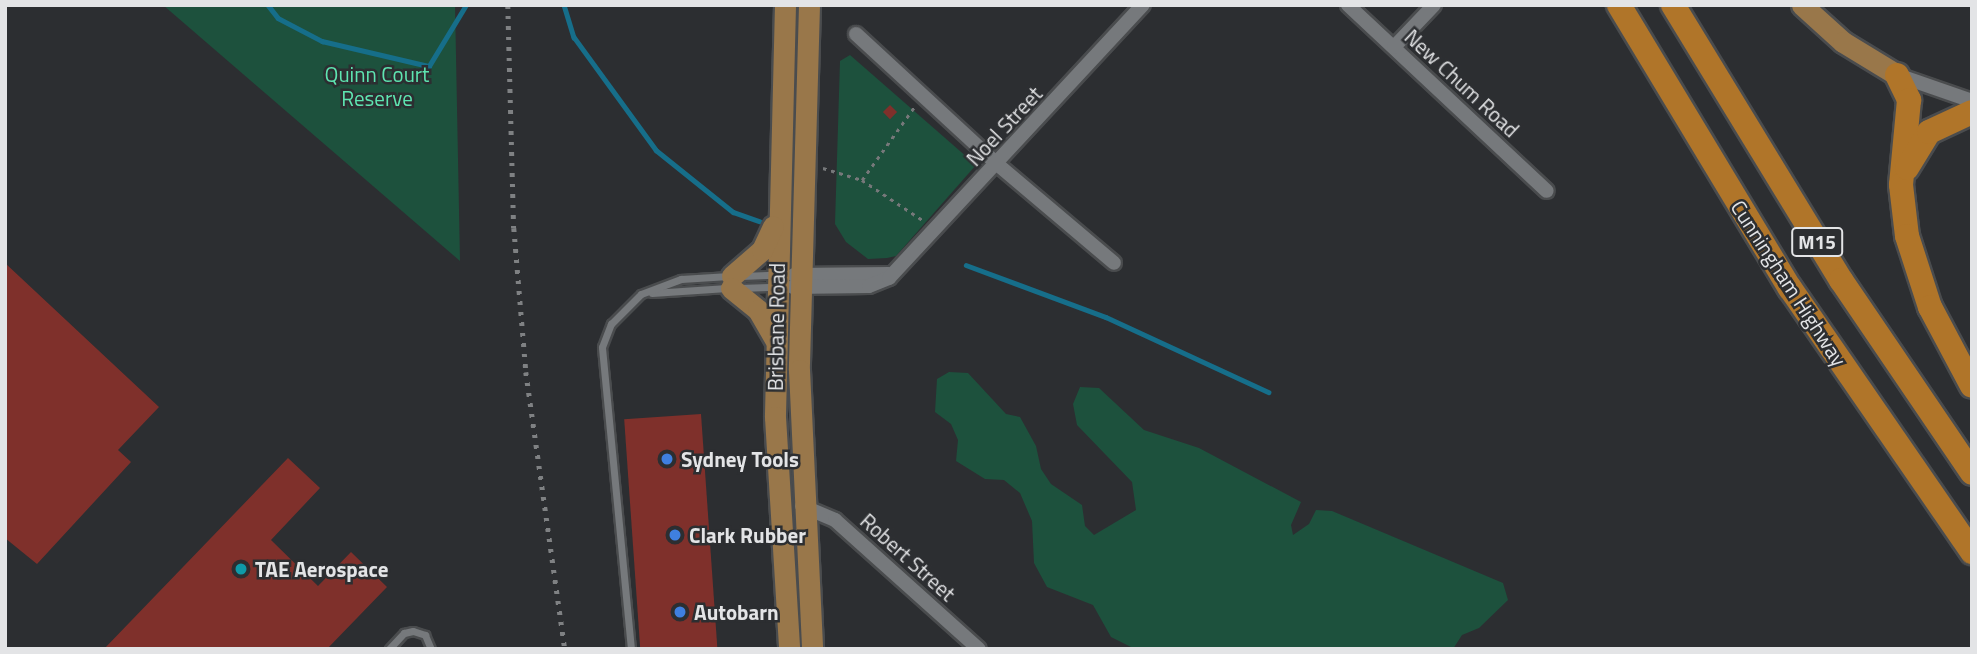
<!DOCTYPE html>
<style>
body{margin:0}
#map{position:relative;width:1977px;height:654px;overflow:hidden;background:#2c2e31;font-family:"Titillium Web",sans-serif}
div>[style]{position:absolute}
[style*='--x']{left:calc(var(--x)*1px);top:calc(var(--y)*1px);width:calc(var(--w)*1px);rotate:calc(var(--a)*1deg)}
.green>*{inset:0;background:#1d513d}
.stream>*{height:4.5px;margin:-2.25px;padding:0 2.25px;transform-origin:2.25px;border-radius:2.25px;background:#166e8a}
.building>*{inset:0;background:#7f302b;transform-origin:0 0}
.path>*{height:2.5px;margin-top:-1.25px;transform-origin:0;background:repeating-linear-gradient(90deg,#76787a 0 3.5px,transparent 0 8.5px)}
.roads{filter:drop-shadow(2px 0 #4a4c4e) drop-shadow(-2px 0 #4a4c4e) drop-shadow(0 2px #4a4c4e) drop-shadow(0 -2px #4a4c4e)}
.service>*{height:7px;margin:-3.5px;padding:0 3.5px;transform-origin:3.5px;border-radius:3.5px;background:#76797c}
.minor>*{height:14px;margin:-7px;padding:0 7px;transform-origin:7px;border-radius:7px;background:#76797c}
.primary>*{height:21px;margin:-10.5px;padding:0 10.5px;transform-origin:10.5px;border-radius:10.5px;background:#99774a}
.motorway>*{height:24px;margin:-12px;padding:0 12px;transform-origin:12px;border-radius:12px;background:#b07529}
.rail>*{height:4.5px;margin-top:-2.25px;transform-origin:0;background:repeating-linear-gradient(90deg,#7f8183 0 3.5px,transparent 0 10.5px)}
.dots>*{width:19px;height:19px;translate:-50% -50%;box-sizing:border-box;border:4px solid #2c2e31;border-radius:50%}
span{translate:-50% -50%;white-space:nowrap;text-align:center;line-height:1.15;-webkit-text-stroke:5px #2c2e31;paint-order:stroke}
.shield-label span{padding:2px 5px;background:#2c2e31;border:2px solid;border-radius:5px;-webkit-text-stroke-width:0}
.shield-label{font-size:19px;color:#e3e4e6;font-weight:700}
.park-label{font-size:21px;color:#5ee5b1}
.street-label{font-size:21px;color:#e3e4e6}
.poi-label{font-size:21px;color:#e3e4e6;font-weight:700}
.left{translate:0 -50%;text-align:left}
.frame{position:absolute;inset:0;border:7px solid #e3e4e6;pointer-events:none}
</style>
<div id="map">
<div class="green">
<i style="clip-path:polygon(163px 5px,455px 5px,460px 261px)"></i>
<i style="clip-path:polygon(850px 55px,976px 165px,896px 256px,887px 258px,868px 259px,846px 242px,835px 224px,840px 61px)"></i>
<i style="clip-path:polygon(949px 372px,968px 373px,1006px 414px,1020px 417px,1036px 446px,1041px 469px,1051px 484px,1082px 505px,1085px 526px,1094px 535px,1136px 510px,1132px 482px,1077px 425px,1073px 404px,1080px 387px,1099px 388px,1144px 430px,1199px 448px,1301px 502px,1291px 525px,1293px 535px,1309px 524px,1316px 510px,1332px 511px,1503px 583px,1508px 600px,1479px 628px,1462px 635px,1453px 649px,1135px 649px,1111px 637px,1093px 605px,1047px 587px,1034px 563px,1032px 521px,1020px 493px,1004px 480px,985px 479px,956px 461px,958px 440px,951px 424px,935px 412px,937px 379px)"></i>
</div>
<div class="stream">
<i style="--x:268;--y:5;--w:16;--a:52"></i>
<i style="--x:278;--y:18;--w:50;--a:27.6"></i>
<i style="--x:322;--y:41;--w:110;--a:13.2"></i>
<i style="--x:429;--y:66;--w:71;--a:-58.8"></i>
<i style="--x:564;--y:5;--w:34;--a:73"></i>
<i style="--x:574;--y:37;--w:140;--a:54"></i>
<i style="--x:656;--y:150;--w:99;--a:38.8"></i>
<i style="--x:733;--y:212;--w:28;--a:19"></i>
<i style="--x:966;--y:265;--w:149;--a:20.4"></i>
<i style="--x:1106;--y:317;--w:179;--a:24.8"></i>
</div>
<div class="building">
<i style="left:890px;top:105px;width:10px;height:10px;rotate:45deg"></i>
<i style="clip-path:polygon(5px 263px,159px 407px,118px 450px,131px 462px,37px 564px,5px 538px)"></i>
<i style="left:701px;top:414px;width:235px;height:77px;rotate:86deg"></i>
<i style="clip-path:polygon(288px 458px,320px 488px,271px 540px,318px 586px,351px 552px,387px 587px,327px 649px,104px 649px)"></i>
</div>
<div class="path">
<i style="--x:823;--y:168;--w:41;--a:17.1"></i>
<i style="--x:862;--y:180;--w:74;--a:33.5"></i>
<i style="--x:862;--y:180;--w:91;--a:-54.4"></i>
</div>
<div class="roads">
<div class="service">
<i style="--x:741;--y:276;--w:33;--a:-2"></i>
<i style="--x:739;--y:288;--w:37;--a:-2"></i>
<i style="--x:652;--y:293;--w:75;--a:-3.8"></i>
<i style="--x:389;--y:649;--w:22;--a:-47"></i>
<i style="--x:404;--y:633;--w:9;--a:-13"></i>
<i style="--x:413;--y:631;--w:13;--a:18"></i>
<i style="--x:425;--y:635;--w:15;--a:67"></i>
<i style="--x:631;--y:649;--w:303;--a:-95.5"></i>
<i style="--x:602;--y:347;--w:25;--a:-69"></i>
<i style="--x:611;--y:324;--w:42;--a:-45"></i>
<i style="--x:641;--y:294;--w:43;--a:-20.6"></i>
<i style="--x:681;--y:279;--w:48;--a:-3.6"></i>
</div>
<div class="minor">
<i style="--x:1348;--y:5;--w:272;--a:43.1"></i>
<i style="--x:856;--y:34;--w:192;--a:42.7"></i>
<i style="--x:997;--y:164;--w:153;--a:40.2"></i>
<i style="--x:1394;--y:47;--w:58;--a:-46.4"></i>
<i style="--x:1897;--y:75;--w:79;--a:19.1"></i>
<i style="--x:794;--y:275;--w:95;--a:-0.6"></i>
<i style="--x:793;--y:287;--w:76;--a:-0.8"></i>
<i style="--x:869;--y:286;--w:22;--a:-22"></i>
<i style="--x:889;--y:278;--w:373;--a:-47.1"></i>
<i style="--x:802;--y:506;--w:36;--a:23"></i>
<i style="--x:835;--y:520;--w:193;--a:41.9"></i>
</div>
<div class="primary">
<i style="--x:785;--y:5;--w:412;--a:91.4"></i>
<i style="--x:775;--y:417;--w:232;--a:86.5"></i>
<i style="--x:809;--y:5;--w:365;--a:91.6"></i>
<i style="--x:799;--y:370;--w:279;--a:87.3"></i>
<i style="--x:1802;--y:5;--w:55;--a:42.1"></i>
<i style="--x:1843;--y:42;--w:63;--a:31.4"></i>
<i style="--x:732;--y:276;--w:40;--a:-41"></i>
<i style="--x:762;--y:250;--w:26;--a:-65"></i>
<i style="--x:731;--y:288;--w:35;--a:39"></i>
<i style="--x:758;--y:310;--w:34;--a:60"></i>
</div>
<div class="motorway">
<i style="--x:1619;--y:5;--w:331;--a:58.9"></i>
<i style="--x:1790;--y:288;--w:321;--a:55.4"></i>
<i style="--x:1673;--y:5;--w:322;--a:58.6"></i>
<i style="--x:1841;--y:280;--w:233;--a:55.8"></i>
<i style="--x:1897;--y:75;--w:28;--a:64"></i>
<i style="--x:1909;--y:100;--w:85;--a:95.4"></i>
<i style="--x:1901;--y:185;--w:51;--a:83.3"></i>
<i style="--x:1907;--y:236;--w:75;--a:72.1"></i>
<i style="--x:1930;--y:307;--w:89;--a:62"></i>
<i style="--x:1907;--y:168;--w:42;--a:-58.6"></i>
<i style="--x:1929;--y:132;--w:47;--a:-24.9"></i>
</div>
</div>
<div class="rail">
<i style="--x:508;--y:5;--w:223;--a:88.5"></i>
<i style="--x:514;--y:228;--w:144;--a:85.2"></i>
<i style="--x:526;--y:372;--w:280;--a:82"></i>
</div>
<div class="dots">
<i style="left:667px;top:459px;background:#3f7fe0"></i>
<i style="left:675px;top:535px;background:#3f7fe0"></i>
<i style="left:241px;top:569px;background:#0f9aa8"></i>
<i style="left:680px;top:612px;background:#3f7fe0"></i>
</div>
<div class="shield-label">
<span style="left:1817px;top:242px">M15</span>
</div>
<div class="park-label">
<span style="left:377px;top:86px">Quinn Court<br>Reserve</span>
</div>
<div class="street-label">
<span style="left:1462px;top:83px;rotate:43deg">New Chum Road</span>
<span style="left:1004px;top:126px;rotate:-47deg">Noel Street</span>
<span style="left:1789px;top:283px;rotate:57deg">Cunningham Highway</span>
<span style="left:776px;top:327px;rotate:-89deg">Brisbane Road</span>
<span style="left:908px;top:557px;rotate:42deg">Robert Street</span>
</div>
<div class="poi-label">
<span class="left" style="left:681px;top:459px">Sydney Tools</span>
<span class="left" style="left:689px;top:535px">Clark Rubber</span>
<span class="left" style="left:255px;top:569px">TAE Aerospace</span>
<span class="left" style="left:694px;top:612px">Autobarn</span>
</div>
<div class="frame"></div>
</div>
